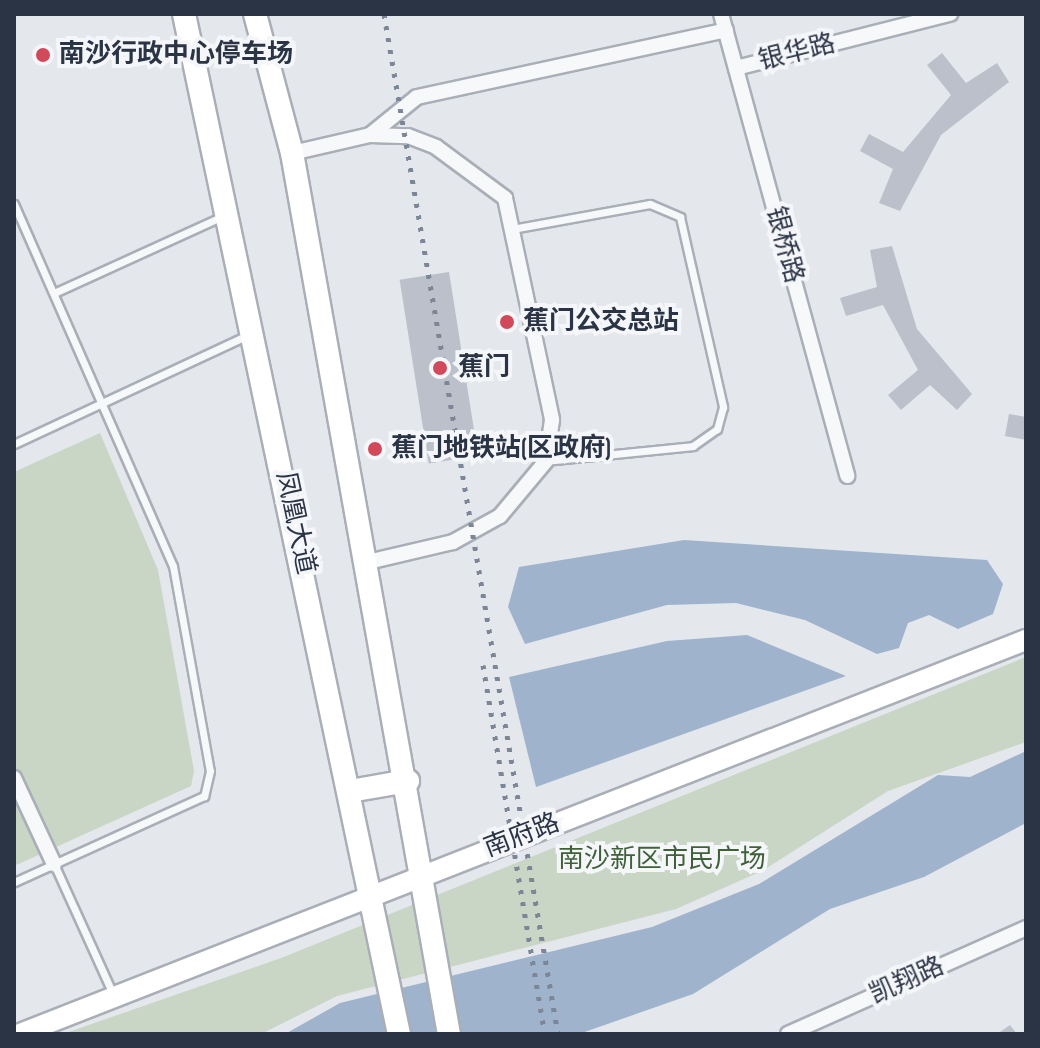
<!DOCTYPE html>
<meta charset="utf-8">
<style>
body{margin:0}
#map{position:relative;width:1040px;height:1048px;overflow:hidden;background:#e4e7ec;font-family:"Sofia Sans Condensed","Noto Sans SC",sans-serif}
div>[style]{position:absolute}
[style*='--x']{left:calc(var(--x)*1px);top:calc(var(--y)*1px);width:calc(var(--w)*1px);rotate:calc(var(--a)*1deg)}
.green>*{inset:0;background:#c9d6c5}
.water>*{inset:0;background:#9fb4cc}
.building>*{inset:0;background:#bbc0ca;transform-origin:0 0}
.roads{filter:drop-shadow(2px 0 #a9aeb7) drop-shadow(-2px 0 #a9aeb7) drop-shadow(0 2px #a9aeb7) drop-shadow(0 -2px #a9aeb7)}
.lane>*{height:7px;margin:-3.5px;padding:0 3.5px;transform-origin:3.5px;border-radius:3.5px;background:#f7f8fa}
.street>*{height:14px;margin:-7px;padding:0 7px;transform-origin:7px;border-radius:7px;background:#f7f8fa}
.secondary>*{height:20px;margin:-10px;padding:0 10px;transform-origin:10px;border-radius:10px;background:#fff}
.primary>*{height:22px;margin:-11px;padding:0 11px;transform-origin:11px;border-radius:11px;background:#fff}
.rail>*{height:5px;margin-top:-2.5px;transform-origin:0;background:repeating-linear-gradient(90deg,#7d8696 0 4px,transparent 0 12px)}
.dots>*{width:22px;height:22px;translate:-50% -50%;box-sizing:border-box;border:4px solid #f4f6f9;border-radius:50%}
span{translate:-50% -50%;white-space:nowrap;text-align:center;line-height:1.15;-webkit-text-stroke:8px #f4f6f9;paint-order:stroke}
.street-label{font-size:26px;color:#2b3445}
.poi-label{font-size:26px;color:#2b3445;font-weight:700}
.left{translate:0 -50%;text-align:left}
.park-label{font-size:26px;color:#3f6138}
.frame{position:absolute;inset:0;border:16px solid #2b3445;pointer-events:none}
</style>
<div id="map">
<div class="green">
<i style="clip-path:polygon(100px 433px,158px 570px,194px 771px,191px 786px,14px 866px,14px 472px)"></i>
<i style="clip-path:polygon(1026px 657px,1026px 742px,888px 791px,762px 871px,676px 909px,337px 996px,261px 1034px,63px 1034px,281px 958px)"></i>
</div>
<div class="water">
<i style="clip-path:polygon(684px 540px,987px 560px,1003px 584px,993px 614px,958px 629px,929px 615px,908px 623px,899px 648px,877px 654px,805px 620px,736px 603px,667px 605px,525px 644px,508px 607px,519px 567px)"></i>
<i style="clip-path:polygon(747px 635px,846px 676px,536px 787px,509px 677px,667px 641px)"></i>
<i style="clip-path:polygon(1026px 751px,1026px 823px,924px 877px,830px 909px,693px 994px,579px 1034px,285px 1034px,340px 1003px,652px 927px,759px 884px,938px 775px,970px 777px)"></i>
</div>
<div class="building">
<i style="clip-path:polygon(942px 53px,966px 83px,997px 63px,1009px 82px,941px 135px,900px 211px,879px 203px,893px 169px,860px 151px,869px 134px,903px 152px,951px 95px,927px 65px)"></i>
<i style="clip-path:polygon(892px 246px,917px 329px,972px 394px,957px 410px,930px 385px,901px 410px,888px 395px,918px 370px,883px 305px,846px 316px,840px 298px,877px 287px,870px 250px)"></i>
<i style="left:449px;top:272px;width:186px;height:50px;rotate:81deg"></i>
<i style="clip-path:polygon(1009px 414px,1026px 417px,1026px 440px,1005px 436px)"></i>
<i style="clip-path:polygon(1010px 1025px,1017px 1034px,997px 1034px)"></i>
</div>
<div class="roads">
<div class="lane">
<i style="--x:14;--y:204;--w:395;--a:66.3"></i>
<i style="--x:173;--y:566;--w:208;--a:79.8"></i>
<i style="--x:210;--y:771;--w:26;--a:103"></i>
<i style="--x:204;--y:796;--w:209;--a:155.6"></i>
<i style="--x:512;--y:229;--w:140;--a:-10.3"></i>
<i style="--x:650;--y:204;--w:33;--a:23"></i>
<i style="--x:680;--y:217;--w:195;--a:77.2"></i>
<i style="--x:723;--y:407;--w:23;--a:105"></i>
<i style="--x:717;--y:429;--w:29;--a:145"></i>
<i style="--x:693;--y:446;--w:148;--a:174.2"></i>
<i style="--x:54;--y:293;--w:186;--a:-24.5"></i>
<i style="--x:14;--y:444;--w:258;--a:-25"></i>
<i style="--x:54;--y:864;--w:145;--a:65.6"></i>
</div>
<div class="street">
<i style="--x:721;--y:14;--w:479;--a:74.7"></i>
<i style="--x:736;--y:68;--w:221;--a:-14.2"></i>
<i style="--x:370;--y:135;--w:60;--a:-39"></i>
<i style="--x:417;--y:97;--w:316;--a:-12.2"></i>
<i style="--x:292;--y:153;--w:80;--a:-13"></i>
<i style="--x:370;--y:135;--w:38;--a:2"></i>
<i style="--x:408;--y:136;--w:30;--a:21"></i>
<i style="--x:436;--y:147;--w:86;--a:36.5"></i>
<i style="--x:505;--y:198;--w:227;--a:78"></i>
<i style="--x:552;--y:420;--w:41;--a:98.3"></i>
<i style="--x:546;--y:461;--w:72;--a:129.9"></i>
<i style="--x:500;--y:516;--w:54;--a:151"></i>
<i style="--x:453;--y:542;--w:87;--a:166.8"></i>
<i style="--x:14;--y:778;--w:95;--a:65.1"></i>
<i style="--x:788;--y:1034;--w:261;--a:-24"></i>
</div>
<div class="secondary">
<i style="--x:20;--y:1034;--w:1080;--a:-21.39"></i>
</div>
<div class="primary">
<i style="--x:184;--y:14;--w:1042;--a:78.1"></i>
<i style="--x:255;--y:14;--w:144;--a:75.1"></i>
<i style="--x:292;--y:153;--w:895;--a:79.9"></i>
<i style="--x:350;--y:791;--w:59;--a:-9.8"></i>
</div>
</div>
<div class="rail">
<i style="--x:384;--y:14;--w:1035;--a:80.32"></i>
<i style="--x:483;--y:665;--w:374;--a:80.5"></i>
</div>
<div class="dots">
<i style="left:43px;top:55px;background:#d1495b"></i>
<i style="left:507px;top:322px;background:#d1495b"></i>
<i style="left:440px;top:368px;background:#d1495b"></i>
<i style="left:375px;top:449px;background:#d1495b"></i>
</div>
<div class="street-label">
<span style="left:797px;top:53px;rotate:-14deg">银华路</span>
<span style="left:784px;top:245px;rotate:75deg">银桥路</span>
<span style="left:295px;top:523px;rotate:78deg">凤凰大道</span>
<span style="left:522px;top:836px;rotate:-21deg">南府路</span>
<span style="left:907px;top:981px;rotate:-24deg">凯翔路</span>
</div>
<div class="poi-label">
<span class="left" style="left:59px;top:55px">南沙行政中心停车场</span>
<span class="left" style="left:523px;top:322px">蕉门公交总站</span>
<span class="left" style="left:458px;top:368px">蕉门</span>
<span class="left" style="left:391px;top:449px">蕉门地铁站(区政府)</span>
</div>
<div class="park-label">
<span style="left:662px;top:860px">南沙新区市民广场</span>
</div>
<div class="frame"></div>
</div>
